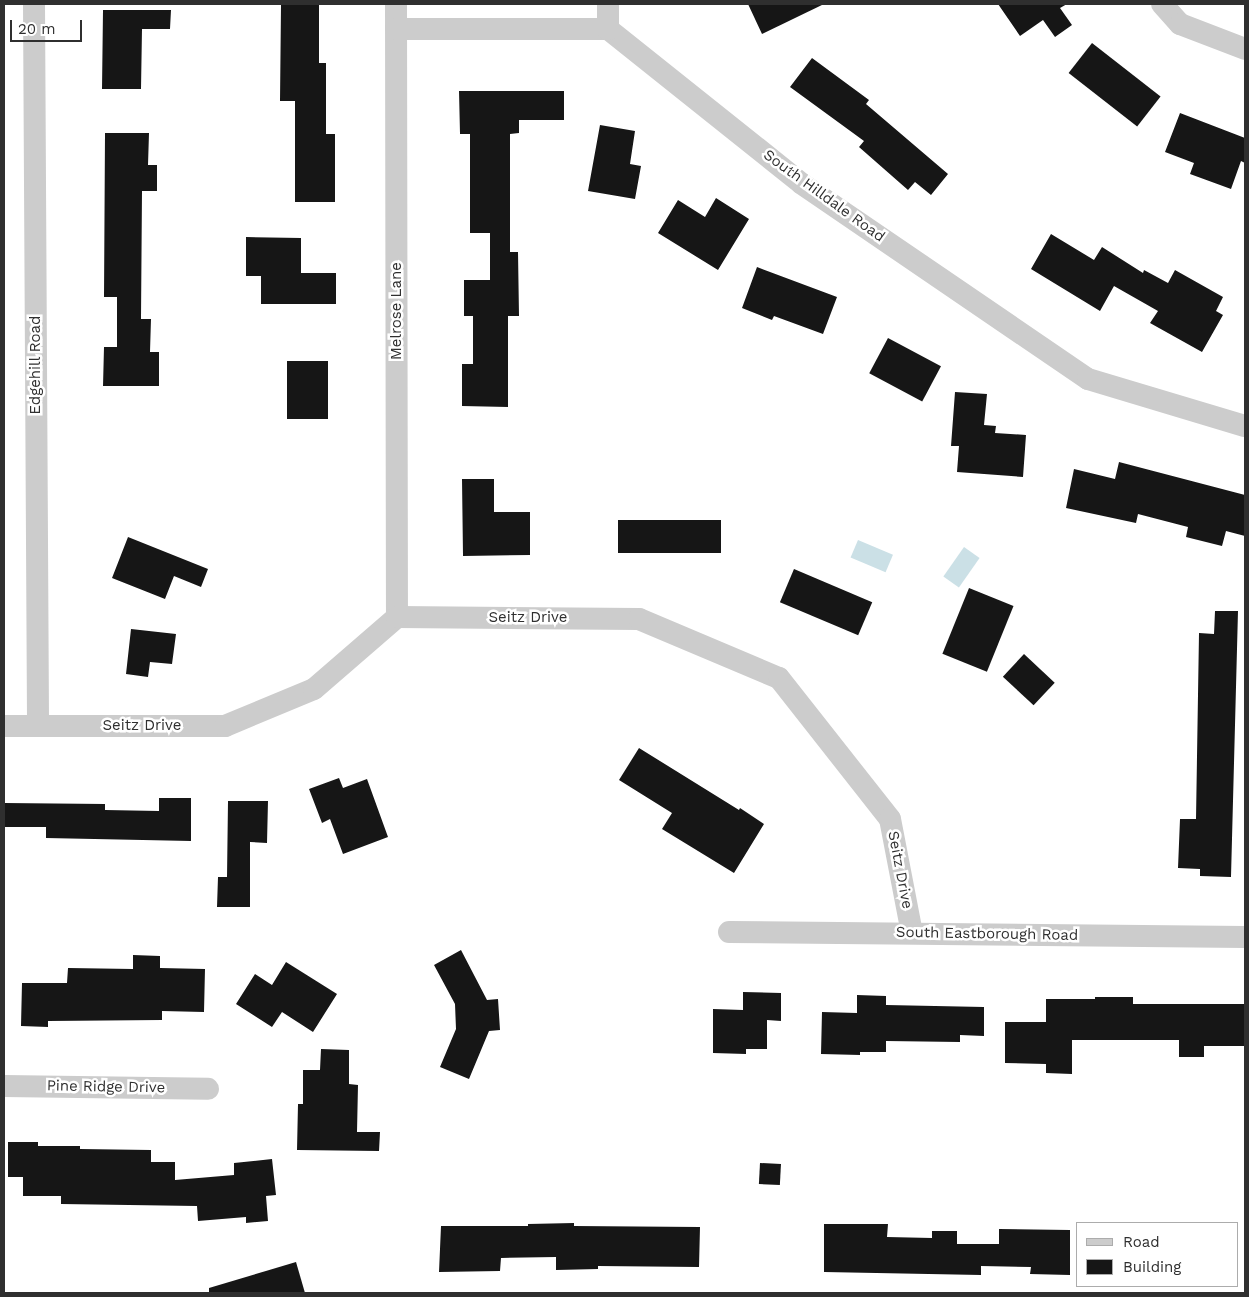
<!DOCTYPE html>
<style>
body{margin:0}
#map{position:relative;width:1249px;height:1297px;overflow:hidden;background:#fff;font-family:"Work Sans",sans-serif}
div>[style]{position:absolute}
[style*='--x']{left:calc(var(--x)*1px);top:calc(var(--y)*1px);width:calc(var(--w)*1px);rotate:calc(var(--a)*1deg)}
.water>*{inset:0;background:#cbe0e6;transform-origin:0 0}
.building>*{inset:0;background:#161616;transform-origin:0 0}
.street>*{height:22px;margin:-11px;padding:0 11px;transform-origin:11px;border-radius:11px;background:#ccc}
span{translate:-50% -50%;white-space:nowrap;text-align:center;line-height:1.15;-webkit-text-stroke:5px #fff;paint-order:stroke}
.street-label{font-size:15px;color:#2f2f2f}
.frame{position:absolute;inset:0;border:5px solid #2f2f2f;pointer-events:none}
.legend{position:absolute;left:1076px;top:1222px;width:162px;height:65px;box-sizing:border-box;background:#fff;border:1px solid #acacac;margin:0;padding:6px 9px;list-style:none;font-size:15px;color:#2f2f2f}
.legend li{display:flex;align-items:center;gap:10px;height:25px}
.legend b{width:25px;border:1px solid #acacac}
.scale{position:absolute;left:10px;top:20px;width:72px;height:22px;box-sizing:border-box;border:2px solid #2f2f2f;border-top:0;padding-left:6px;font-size:15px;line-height:18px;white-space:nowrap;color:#2f2f2f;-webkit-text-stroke:4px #fff;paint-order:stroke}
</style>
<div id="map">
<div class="water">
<i style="left:858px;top:540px;width:38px;height:19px;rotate:23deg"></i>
<i style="left:964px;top:547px;width:19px;height:36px;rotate:35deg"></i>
</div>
<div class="building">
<i style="clip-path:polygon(748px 4px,824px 4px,762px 34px)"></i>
<i style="clip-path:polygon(998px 4px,1067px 4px,1060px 8px,1072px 25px,1055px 37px,1043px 20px,1020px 36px)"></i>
<i style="clip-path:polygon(281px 5px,319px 5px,319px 63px,326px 63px,326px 134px,335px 134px,335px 202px,295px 202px,295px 101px,280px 101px)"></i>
<i style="clip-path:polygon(103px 10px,171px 10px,170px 29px,142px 29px,141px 89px,102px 89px)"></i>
<i style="left:1092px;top:43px;width:87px;height:38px;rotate:38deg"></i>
<i style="clip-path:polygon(812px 58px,869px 100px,866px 104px,948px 174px,931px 195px,915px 182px,908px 190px,859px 147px,864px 141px,790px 87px)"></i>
<i style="clip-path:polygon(459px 91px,564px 91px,564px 120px,519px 120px,519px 133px,510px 134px,510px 252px,518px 252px,519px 316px,508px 316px,508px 407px,462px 406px,462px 364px,473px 364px,473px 316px,464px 316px,464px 280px,490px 280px,490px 233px,470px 233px,470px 134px,460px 134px)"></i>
<i style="clip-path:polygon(1180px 113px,1245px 138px,1245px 163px,1241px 161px,1231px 189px,1190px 174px,1194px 163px,1165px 152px)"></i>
<i style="clip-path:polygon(600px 125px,635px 131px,630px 164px,641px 166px,635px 199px,588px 191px)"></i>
<i style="clip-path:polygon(105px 133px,149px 133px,148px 165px,157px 165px,157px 191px,142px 191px,141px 319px,151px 319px,150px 352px,159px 352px,159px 386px,103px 386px,104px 347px,117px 347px,117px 297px,104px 297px)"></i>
<i style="clip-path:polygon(716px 198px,749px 219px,718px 270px,658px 233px,678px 200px,705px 217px)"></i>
<i style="clip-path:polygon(1051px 234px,1094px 260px,1102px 247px,1143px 273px,1144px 270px,1168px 283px,1175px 270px,1223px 297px,1216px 311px,1223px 315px,1202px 352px,1150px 323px,1158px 311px,1114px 286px,1100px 311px,1031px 269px)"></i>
<i style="clip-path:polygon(246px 237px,301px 238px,301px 273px,336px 273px,336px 304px,261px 304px,261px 276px,246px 276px)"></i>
<i style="clip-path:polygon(757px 267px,837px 297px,823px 334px,774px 316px,772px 320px,742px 308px)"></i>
<i style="left:888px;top:338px;width:60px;height:40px;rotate:28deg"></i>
<i style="left:287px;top:361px;width:41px;height:58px"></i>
<i style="clip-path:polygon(955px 392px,987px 394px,984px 425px,996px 426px,995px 433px,1026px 435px,1023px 477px,957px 472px,959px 446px,951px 446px)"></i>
<i style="clip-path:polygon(1119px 462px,1245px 495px,1245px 536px,1226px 531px,1222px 546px,1186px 537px,1188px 527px,1138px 514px,1136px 523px,1066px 508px,1074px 469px,1115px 479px)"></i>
<i style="clip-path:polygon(462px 479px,494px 479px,494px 512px,530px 512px,530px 555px,463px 556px)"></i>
<i style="left:721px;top:520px;width:33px;height:103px;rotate:90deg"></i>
<i style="clip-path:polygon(128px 537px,208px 569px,201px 587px,174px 576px,165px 599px,112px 578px)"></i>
<i style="left:794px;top:569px;width:85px;height:36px;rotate:23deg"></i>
<i style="left:969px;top:588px;width:48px;height:71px;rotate:22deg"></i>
<i style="clip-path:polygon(1215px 611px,1238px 611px,1231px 877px,1200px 876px,1200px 869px,1178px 868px,1180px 819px,1196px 819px,1199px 633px,1214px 634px)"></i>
<i style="clip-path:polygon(131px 629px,176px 634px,172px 664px,150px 662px,148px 677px,126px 674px)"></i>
<i style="left:1024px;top:654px;width:42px;height:31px;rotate:43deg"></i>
<i style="clip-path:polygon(639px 748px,739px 810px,740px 808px,764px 824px,734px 873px,662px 829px,672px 813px,619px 780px)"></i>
<i style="clip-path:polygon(339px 778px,343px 788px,367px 779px,388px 837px,343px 854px,330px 819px,322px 823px,309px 789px)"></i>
<i style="clip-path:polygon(159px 798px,191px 798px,191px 841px,46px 838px,46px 827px,4px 827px,4px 803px,105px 804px,105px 810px,159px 811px)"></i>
<i style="clip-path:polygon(228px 801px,268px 801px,267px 843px,250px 842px,250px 907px,217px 907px,218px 877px,227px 877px)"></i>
<i style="clip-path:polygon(461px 950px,487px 1000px,498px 999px,500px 1030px,489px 1031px,469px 1079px,440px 1067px,456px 1029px,455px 1004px,434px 965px)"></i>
<i style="clip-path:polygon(133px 955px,160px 956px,160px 968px,205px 969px,204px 1012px,162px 1011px,162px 1020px,48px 1021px,48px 1027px,21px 1026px,22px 983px,67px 983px,68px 968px,133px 969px)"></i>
<i style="clip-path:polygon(286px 962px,337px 994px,313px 1032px,282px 1012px,272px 1027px,236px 1004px,255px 974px,272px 985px)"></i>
<i style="clip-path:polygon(743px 992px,781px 993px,781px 1021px,767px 1020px,767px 1049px,746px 1049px,746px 1054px,713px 1053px,713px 1009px,743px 1010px)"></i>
<i style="clip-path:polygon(857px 995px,886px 996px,886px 1005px,984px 1007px,984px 1036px,960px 1035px,960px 1042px,886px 1041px,886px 1052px,860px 1052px,860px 1055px,821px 1054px,822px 1012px,857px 1013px)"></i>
<i style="clip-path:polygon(1095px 997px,1133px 997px,1133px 1004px,1245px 1004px,1245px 1046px,1204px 1046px,1204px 1057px,1179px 1057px,1179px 1040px,1072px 1040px,1072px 1074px,1046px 1073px,1046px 1064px,1005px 1063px,1005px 1022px,1046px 1022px,1046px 999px,1095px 999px)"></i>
<i style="clip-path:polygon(321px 1049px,349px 1050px,349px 1084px,358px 1085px,357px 1132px,380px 1132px,379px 1151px,297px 1150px,298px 1104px,303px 1104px,303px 1070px,320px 1070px)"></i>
<i style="clip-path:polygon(8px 1142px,38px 1142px,38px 1146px,80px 1146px,80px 1149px,151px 1150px,151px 1162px,175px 1162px,175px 1180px,234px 1175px,234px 1163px,272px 1159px,276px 1195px,266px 1196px,268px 1221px,246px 1223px,246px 1217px,198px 1221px,197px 1206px,61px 1204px,61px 1196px,23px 1196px,23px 1177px,8px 1177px)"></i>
<i style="left:760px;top:1163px;width:21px;height:21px;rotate:3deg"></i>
<i style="clip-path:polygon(574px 1223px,574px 1226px,700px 1227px,699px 1267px,598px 1266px,598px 1269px,556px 1270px,556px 1257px,501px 1258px,500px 1271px,439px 1272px,441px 1226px,528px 1226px,528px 1224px)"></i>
<i style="clip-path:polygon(824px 1224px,888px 1224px,887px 1237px,932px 1238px,932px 1231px,957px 1231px,957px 1244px,999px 1244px,999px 1229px,1070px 1230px,1070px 1275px,1030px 1274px,1031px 1267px,981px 1266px,981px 1275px,824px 1272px)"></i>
<i style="clip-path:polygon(296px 1262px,305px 1293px,209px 1293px,209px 1288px)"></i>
</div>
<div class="street">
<i style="--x:34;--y:4;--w:722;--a:89.68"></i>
<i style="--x:396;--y:4;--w:613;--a:89.91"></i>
<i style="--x:1162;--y:4;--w:27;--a:48"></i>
<i style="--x:1180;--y:24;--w:70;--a:21"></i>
<i style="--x:396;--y:29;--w:212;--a:0"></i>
<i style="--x:608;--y:29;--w:248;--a:38.6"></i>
<i style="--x:802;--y:184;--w:346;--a:34.3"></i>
<i style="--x:1088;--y:379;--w:164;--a:16.7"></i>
<i style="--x:608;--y:29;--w:25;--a:-90"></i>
<i style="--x:4;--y:726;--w:221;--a:0"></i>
<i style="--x:225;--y:726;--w:96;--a:-22.6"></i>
<i style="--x:314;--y:689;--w:110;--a:-40.9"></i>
<i style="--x:397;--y:617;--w:242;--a:0.5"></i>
<i style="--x:639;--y:619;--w:152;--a:22.9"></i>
<i style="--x:779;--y:678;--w:179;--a:51.8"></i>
<i style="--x:890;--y:819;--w:116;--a:79.1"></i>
<i style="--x:729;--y:932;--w:516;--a:0.56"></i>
<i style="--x:4;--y:1086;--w:204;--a:0.8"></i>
</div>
<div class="street-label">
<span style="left:824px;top:196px;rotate:36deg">South Hilldale Road</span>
<span style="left:397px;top:311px;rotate:-90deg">Melrose Lane</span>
<span style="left:36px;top:365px;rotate:-90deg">Edgehill Road</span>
<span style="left:528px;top:618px">Seitz Drive</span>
<span style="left:142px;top:726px">Seitz Drive</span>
<span style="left:900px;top:870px;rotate:79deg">Seitz Drive</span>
<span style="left:987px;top:934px;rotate:1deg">South Eastborough Road</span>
<span style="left:106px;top:1087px;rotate:1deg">Pine Ridge Drive</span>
</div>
<div class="frame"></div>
<ul class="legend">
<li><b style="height:6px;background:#ccc"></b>Road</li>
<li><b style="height:14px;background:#161616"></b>Building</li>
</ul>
<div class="scale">20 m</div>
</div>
